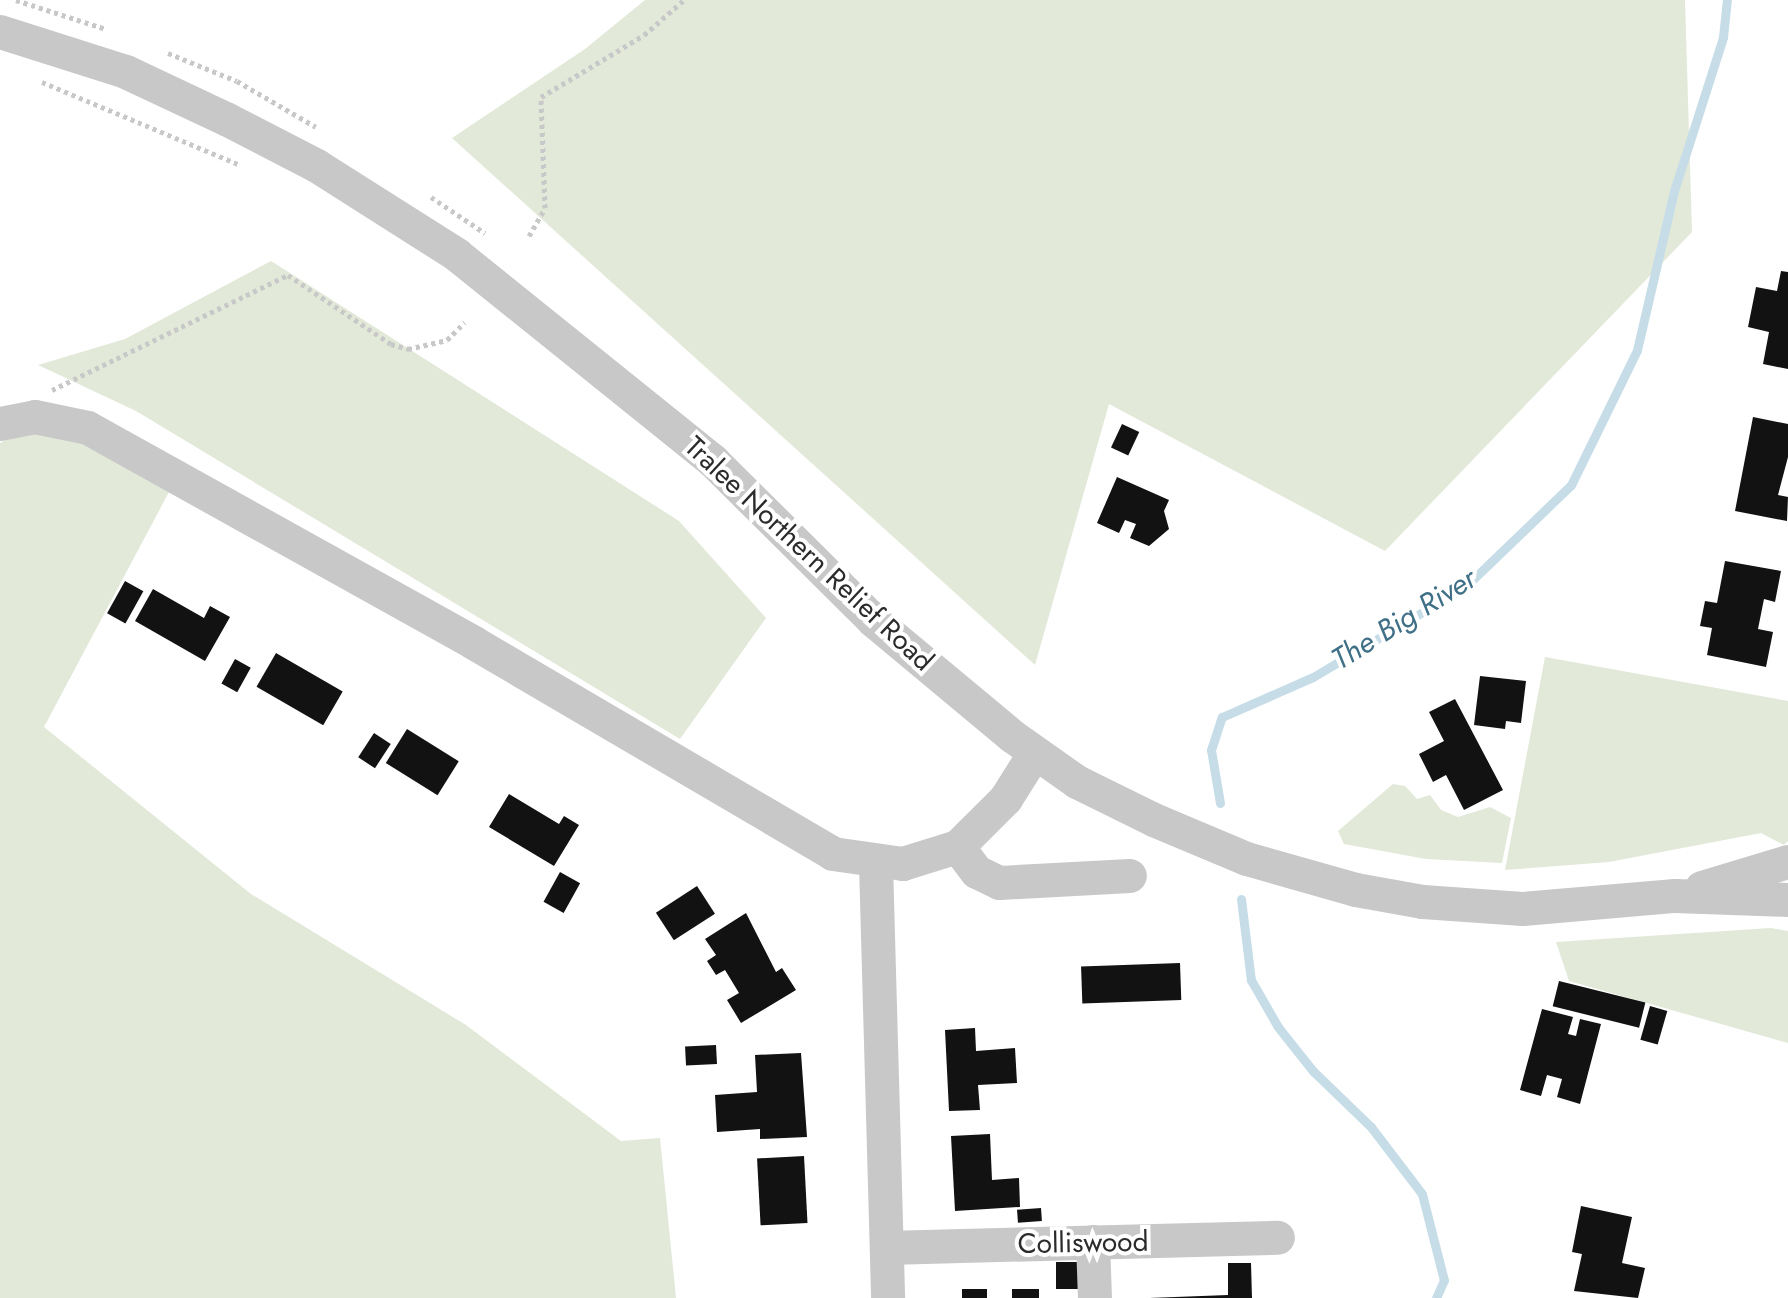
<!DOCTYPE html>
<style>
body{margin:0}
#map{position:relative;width:1788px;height:1298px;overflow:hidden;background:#fff;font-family:Jost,sans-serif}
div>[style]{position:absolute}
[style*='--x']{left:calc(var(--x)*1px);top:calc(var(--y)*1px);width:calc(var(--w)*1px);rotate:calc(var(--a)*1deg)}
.green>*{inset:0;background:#e2e9d9}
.stream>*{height:9px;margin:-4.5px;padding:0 4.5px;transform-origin:4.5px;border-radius:4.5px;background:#c6dde8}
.building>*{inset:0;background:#121212;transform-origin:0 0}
.path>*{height:5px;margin-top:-2.5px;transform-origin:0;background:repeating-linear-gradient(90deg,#c8c8c8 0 4px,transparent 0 8px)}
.minor>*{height:34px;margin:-17px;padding:0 17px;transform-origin:17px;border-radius:17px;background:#c8c8c8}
span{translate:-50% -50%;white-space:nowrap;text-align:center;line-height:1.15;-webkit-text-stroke:8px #fff;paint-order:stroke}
.street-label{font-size:28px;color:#2b2b2b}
.water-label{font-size:30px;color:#407087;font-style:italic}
</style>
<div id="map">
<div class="green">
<i style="clip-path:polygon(645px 0,1685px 0,1692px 232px,1385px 551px,1109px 404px,1035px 665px,452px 138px,585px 49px)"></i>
<i style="clip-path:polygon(271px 261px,679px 521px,766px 618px,680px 739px,136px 411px,38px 365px,125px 339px)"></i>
<i style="clip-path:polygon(27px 428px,85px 437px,169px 492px,44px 727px,251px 894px,466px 1025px,621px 1141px,660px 1138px,676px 1298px,0 1298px,0 443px)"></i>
<i style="clip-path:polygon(1545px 657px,1788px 701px,1788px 841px,1784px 845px,1761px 833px,1609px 862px,1505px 870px)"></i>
<i style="clip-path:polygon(1393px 784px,1405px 786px,1417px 799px,1430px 795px,1441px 810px,1458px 817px,1490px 807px,1511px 818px,1502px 863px,1426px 859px,1344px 844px,1338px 831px)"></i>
<i style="clip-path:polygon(1771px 928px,1788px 931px,1788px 1043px,1569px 981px,1556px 942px)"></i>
</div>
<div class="stream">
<i style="--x:1220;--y:803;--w:54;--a:-99.6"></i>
<i style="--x:1211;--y:750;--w:35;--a:-72"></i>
<i style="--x:1222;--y:717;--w:99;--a:-23.7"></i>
<i style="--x:1313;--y:677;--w:178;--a:-30.7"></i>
<i style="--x:1466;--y:586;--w:146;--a:-43.9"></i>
<i style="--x:1571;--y:485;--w:150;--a:-63.9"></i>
<i style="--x:1637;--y:350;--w:163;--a:-76.9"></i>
<i style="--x:1674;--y:191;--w:162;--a:-72.3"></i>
<i style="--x:1723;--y:37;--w:37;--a:-84"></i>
<i style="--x:1241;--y:899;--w:82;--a:83"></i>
<i style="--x:1251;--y:980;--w:54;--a:60.1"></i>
<i style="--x:1278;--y:1027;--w:56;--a:51.5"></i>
<i style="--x:1313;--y:1071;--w:81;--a:44"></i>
<i style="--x:1371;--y:1127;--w:84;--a:52.7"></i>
<i style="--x:1422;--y:1194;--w:89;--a:75.7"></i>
<i style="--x:1444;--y:1280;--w:20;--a:114"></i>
</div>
<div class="building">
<i style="clip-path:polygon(1781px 271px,1788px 272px,1788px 369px,1763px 364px,1769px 332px,1748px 327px,1756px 287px,1777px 291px)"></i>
<i style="clip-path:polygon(1753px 417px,1788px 424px,1788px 457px,1778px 495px,1788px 497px,1787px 521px,1735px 511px)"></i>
<i style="left:1122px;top:424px;width:19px;height:26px;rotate:25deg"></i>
<i style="clip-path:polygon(1117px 477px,1169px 500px,1164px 511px,1169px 529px,1149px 546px,1130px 538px,1136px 524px,1125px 520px,1119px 533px,1097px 523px)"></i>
<i style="clip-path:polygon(1725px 561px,1781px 571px,1775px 602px,1764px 599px,1758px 629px,1773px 632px,1766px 667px,1707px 655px,1712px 628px,1700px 626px,1705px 601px,1717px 603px)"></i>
<i style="left:125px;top:581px;width:21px;height:37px;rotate:29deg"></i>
<i style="clip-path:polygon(153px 589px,204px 618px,210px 606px,230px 617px,205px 661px,135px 621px)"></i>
<i style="left:276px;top:653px;width:77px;height:39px;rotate:30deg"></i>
<i style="left:235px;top:659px;width:18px;height:28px;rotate:29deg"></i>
<i style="clip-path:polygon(1480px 676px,1526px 681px,1521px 723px,1506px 721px,1505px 729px,1474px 725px)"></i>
<i style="clip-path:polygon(1455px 699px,1503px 790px,1464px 810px,1446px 775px,1433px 782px,1419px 754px,1444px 741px,1429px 712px)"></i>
<i style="left:407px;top:729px;width:61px;height:40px;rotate:32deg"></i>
<i style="left:374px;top:733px;width:20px;height:29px;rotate:33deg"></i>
<i style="clip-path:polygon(509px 794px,559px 824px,564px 816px,579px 825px,554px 866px,489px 827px)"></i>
<i style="left:560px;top:872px;width:23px;height:34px;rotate:29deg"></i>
<i style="left:697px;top:886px;width:33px;height:49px;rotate:57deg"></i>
<i style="clip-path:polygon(746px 913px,776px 972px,782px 968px,796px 990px,741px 1023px,727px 1000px,739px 993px,725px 970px,716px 975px,707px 961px,716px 955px,705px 939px)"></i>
<i style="left:1180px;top:963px;width:37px;height:99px;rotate:88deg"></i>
<i style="left:1559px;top:981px;width:89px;height:26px;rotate:14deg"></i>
<i style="left:1650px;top:1006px;width:18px;height:35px;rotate:16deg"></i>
<i style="clip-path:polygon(1542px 1009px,1573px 1017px,1568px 1034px,1576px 1036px,1580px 1019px,1601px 1024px,1580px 1104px,1557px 1097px,1562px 1079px,1547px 1075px,1541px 1096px,1520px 1090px)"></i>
<i style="clip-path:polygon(975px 1028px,976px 1051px,1015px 1048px,1017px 1083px,978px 1085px,980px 1110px,949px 1111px,945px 1030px)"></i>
<i style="left:716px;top:1045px;width:19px;height:31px;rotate:87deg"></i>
<i style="clip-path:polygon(801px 1053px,807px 1137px,760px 1139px,760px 1129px,717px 1132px,715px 1095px,757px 1092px,755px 1055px)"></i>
<i style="clip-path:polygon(990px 1134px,992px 1180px,1019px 1178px,1020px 1207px,955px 1211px,951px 1136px)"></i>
<i style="left:804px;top:1156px;width:67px;height:47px;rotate:87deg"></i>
<i style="clip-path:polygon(1581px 1206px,1632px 1217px,1622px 1263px,1645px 1268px,1638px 1298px,1574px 1291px,1582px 1254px,1572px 1252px)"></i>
<i style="left:1041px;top:1208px;width:13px;height:24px;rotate:86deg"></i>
<i style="left:1056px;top:1262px;width:25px;height:27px"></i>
<i style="clip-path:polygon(1228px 1263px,1251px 1263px,1252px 1298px,1149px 1298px,1228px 1295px)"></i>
<i style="left:962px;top:1289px;width:25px;height:9px"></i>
<i style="left:1012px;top:1289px;width:27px;height:9px"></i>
</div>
<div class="path">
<i style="--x:16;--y:0;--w:95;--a:17.9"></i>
<i style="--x:168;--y:53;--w:74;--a:22.1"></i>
<i style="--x:237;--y:81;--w:91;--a:30.2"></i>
<i style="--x:42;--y:82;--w:215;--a:22.7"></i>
<i style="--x:431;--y:197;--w:65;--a:33.7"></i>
<i style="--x:529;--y:236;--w:32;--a:-60"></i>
<i style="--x:545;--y:208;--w:111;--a:-92.1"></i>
<i style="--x:541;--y:97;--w:120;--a:-31"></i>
<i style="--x:644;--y:35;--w:53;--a:-41.2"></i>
<i style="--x:52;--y:390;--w:263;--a:-26"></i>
<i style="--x:288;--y:275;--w:124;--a:33.8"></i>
<i style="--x:391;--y:344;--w:18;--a:16"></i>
<i style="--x:408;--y:349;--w:40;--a:-13"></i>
<i style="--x:447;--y:340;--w:25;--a:-45"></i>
</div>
<div class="minor">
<i style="--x:0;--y:32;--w:132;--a:17.6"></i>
<i style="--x:126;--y:72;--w:113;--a:25.2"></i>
<i style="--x:228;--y:120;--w:100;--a:27.3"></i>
<i style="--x:317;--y:166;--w:166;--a:32.4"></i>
<i style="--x:457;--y:255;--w:329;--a:38.8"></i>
<i style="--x:713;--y:461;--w:227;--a:44.8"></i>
<i style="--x:874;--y:621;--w:180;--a:39.8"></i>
<i style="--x:1012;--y:736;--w:80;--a:35.3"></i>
<i style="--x:1077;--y:782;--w:86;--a:26.3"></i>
<i style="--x:1154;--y:820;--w:101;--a:22.8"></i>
<i style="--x:1247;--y:859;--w:113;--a:15.9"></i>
<i style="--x:1356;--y:890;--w:68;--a:10.2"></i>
<i style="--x:1423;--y:902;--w:100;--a:4"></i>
<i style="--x:1523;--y:909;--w:153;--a:-4.9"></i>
<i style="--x:1675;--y:896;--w:113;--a:2"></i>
<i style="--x:0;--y:424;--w:36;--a:-11"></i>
<i style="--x:35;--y:417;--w:54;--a:11.7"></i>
<i style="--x:88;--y:428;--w:442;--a:29.1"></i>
<i style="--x:474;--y:643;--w:416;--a:30.4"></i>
<i style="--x:833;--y:854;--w:71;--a:8.1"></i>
<i style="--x:903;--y:864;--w:58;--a:-17.2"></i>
<i style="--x:958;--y:847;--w:68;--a:-45"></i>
<i style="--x:1006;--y:799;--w:54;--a:-57.8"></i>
<i style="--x:958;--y:847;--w:31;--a:53"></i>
<i style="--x:977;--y:872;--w:25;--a:26"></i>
<i style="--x:1000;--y:883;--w:130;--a:-3.1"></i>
<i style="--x:876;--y:864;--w:434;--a:88.4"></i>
<i style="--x:1702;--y:888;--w:90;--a:-16.8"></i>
<i style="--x:1093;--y:1242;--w:56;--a:88"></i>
<i style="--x:887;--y:1248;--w:391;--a:-1.5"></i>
</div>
<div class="street-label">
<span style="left:809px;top:554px;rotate:43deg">Tralee Northern Relief Road</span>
<span style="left:1083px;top:1243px;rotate:-1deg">Colliswood</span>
</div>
<div class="water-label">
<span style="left:1404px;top:619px;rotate:-32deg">The Big River</span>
</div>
</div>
